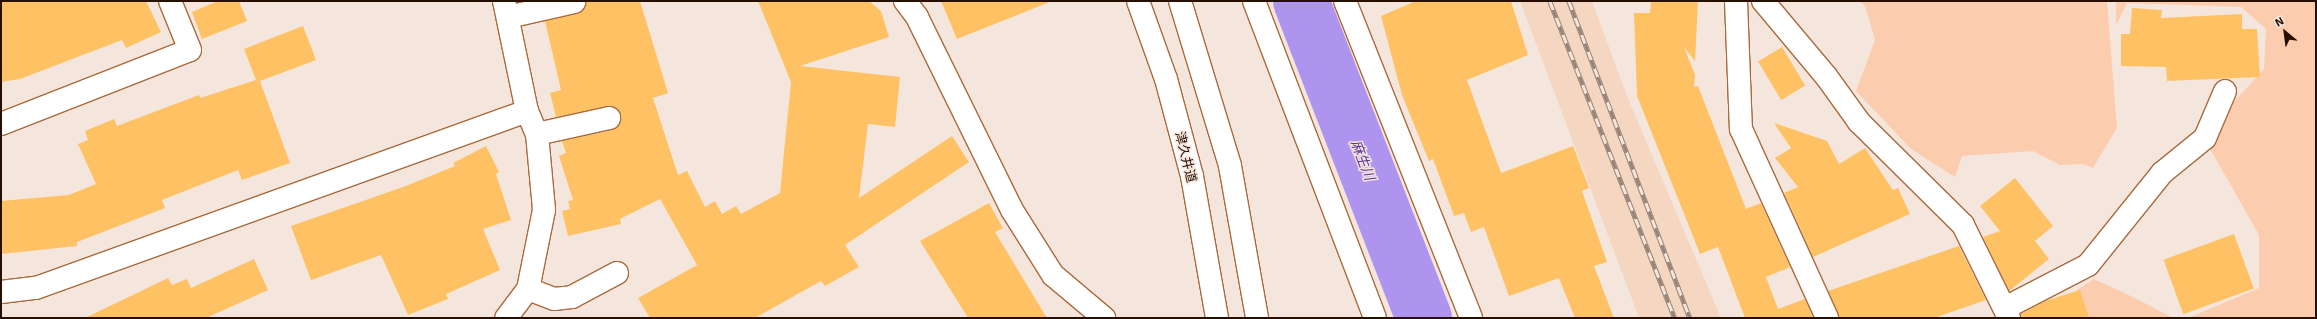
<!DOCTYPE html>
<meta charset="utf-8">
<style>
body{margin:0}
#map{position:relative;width:2317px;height:319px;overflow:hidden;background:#f5e6dd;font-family:"Exo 2","Noto Sans JP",sans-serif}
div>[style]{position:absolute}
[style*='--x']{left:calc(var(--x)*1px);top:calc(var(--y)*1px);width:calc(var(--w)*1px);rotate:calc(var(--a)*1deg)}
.built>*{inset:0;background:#f5d6c1}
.green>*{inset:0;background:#fbcdae}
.river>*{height:56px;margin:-28px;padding:0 28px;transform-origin:28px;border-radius:28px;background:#ae94ee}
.building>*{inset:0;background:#fec265;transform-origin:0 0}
.roads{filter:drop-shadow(1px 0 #a96a3b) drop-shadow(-1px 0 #a96a3b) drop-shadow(0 1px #a96a3b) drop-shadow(0 -1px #a96a3b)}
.minor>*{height:22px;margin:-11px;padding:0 11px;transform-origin:11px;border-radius:11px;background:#fff}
.primary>*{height:22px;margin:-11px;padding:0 11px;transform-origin:11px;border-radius:11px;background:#fff}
.rail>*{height:4.5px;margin-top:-2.25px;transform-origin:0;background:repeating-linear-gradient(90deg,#f5e6dd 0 9px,#978479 0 18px);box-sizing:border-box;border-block:1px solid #978479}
span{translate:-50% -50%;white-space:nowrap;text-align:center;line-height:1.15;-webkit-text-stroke:3px #f5e6dd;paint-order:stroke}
.street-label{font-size:13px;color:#260e00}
.water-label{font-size:14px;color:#5b349c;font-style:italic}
.frame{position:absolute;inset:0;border:2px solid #260e00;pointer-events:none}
.north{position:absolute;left:2265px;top:12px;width:40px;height:40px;-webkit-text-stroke:3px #f5e6dd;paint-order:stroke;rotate:331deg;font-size:11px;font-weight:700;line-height:16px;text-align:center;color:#260e00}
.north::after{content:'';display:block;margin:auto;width:14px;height:18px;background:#260e00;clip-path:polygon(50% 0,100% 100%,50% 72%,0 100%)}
</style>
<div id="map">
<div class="built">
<i style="clip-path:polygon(1520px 1px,1592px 1px,1627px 96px,1721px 318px,1639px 318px)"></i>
</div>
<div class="green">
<i style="clip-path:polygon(1859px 1px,2107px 1px,2117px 128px,2093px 168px,2083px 164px,2060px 165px,2033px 151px,1962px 156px,1955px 177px,1911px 149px,1856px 91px,1875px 40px,1865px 6px)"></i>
<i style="clip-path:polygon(2116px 1px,2316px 1px,2316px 318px,2188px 318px,2259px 288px,2259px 235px,2209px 147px,2232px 104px,2264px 69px,2266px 29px,2241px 7px,2127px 3px,2116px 25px)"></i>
<i style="clip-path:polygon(2094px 279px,2137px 299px,2173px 318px,2086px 318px,2077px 290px)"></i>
</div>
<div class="river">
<i style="--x:1301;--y:1;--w:340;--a:68.8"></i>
</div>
<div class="building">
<i style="clip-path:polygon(1px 1px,146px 1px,161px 32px,126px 48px,122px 40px,20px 79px,1px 82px)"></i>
<i style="clip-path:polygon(218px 1px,239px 1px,247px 21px,202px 39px,192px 12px)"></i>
<i style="clip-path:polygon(586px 1px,640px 1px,668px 93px,653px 98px,678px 175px,687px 171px,705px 207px,715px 201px,722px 214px,736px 206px,741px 214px,780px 193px,791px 82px,758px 1px,869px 1px,881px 11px,889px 37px,800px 66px,900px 77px,895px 127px,868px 124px,859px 198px,952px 136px,969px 162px,845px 245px,859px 267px,825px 286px,821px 281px,755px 318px,650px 318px,638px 298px,697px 265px,660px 199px,620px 219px,621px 224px,568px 236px,562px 211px,570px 209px,568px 201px,573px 200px,559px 156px,566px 153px,562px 141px,612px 130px,621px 121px,618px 110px,612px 106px,556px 117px,550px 93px,561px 90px,545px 21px,577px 14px)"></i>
<i style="clip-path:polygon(941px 1px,1050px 1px,1050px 2px,957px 39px)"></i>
<i style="clip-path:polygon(1416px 1px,1511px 1px,1528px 55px,1467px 80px,1501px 173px,1573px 146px,1589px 188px,1582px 191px,1607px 262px,1594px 266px,1614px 318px,1575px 318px,1559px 278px,1509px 296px,1484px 227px,1471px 232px,1464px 213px,1454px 216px,1433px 159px,1429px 161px,1402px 95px,1381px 16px)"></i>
<i style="clip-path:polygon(1651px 1px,1698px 1px,1695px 61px,1684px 47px,1695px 75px,1694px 87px,1698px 86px,1746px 209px,1761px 203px,1790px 267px,1766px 277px,1778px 309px,1805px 299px,1813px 318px,1745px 318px,1718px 247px,1700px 254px,1637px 96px,1634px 13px,1650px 13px)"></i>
<i style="clip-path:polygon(2132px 8px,2162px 10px,2161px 18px,2242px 14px,2242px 29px,2257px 29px,2260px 77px,2167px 81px,2166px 67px,2121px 66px,2121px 34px,2130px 34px)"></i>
<i style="clip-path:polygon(303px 26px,316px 60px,260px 81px,290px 163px,242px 180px,238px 170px,162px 200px,165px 208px,77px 242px,77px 246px,1px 254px,1px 201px,69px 195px,96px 184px,78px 144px,88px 140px,85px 131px,114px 119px,117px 126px,199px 95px,200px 98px,256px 80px,244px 49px)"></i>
<i style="left:1782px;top:47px;width:45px;height:28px;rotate:59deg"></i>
<i style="clip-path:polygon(1774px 123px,1827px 141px,1839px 164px,1865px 148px,1893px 190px,1898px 188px,1910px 214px,1813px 257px,1784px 193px,1798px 187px,1775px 158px,1791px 148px)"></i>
<i style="clip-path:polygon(486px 146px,499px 172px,496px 174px,511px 220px,483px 229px,500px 270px,446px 294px,448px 299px,408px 315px,381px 255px,311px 280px,291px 226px,406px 186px,455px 166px,453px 163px)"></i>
<i style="clip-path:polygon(2015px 178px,2053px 226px,2035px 241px,2049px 259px,2009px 291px,1983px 237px,2000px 231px,1980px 206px)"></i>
<i style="clip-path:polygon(989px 203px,1003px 228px,995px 232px,1047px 318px,968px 318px,920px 241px)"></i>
<i style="left:2234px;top:234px;width:58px;height:75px;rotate:70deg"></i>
<i style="clip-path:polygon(1959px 246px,1986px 300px,1934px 318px,1839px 318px,1828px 291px)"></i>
<i style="clip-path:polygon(254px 259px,268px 290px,206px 318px,85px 318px,168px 278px,172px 285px,187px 279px,191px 288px)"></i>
<i style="clip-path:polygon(2080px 290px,2089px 318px,2021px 318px,2021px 314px,2045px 301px)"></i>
</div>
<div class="roads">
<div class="minor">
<i style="--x:504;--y:1;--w:112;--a:78.2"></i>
<i style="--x:527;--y:111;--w:25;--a:67"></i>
<i style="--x:537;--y:134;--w:76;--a:84.7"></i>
<i style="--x:544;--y:210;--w:81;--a:101.4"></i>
<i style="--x:528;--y:289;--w:36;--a:127"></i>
<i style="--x:905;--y:1;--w:20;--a:53"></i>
<i style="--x:917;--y:17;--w:215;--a:63.8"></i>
<i style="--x:1012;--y:210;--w:77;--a:57.8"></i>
<i style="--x:1053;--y:275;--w:67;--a:40.1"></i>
<i style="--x:1254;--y:1;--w:339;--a:69.1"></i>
<i style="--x:1345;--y:1;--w:341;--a:68.3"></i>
<i style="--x:1736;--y:1;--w:128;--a:87.8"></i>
<i style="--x:1741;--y:129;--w:208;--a:65.5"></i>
<i style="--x:1763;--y:1;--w:98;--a:50"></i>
<i style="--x:1826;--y:76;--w:57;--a:54.3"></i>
<i style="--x:1859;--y:122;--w:146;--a:44.7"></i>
<i style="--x:1963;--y:225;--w:104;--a:63.7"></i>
<i style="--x:508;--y:17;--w:68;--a:-12.8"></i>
<i style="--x:1;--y:124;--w:203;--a:-21.4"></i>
<i style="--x:190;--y:50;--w:53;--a:-112.2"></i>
<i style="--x:537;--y:134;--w:74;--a:-12.5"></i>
<i style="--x:528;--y:289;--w:28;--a:21"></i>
<i style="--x:554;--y:299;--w:18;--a:-6"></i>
<i style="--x:572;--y:297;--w:51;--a:-28.1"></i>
<i style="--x:1;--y:292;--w:35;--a:-7"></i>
<i style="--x:36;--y:288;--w:522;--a:-19.82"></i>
<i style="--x:2005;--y:308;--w:93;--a:-27.4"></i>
<i style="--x:2088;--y:265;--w:118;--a:-51.2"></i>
<i style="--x:2162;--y:173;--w:55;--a:-39.1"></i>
<i style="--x:2205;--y:138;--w:51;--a:-66.9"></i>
</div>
<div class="primary">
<i style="--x:1138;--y:1;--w:83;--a:70.3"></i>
<i style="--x:1166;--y:79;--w:100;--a:75"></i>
<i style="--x:1192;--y:176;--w:144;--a:80"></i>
<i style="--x:1180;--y:1;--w:172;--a:73.1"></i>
<i style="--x:1230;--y:166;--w:154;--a:79.9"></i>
</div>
</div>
<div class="rail">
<i style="--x:1550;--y:1;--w:341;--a:68.5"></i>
<i style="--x:1569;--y:1;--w:339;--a:69.1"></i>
</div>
<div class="street-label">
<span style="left:1186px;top:157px;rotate:76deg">津久井道</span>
</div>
<div class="water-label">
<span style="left:1363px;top:160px;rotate:69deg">麻生川</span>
</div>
<div class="frame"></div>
<div class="north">N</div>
</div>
